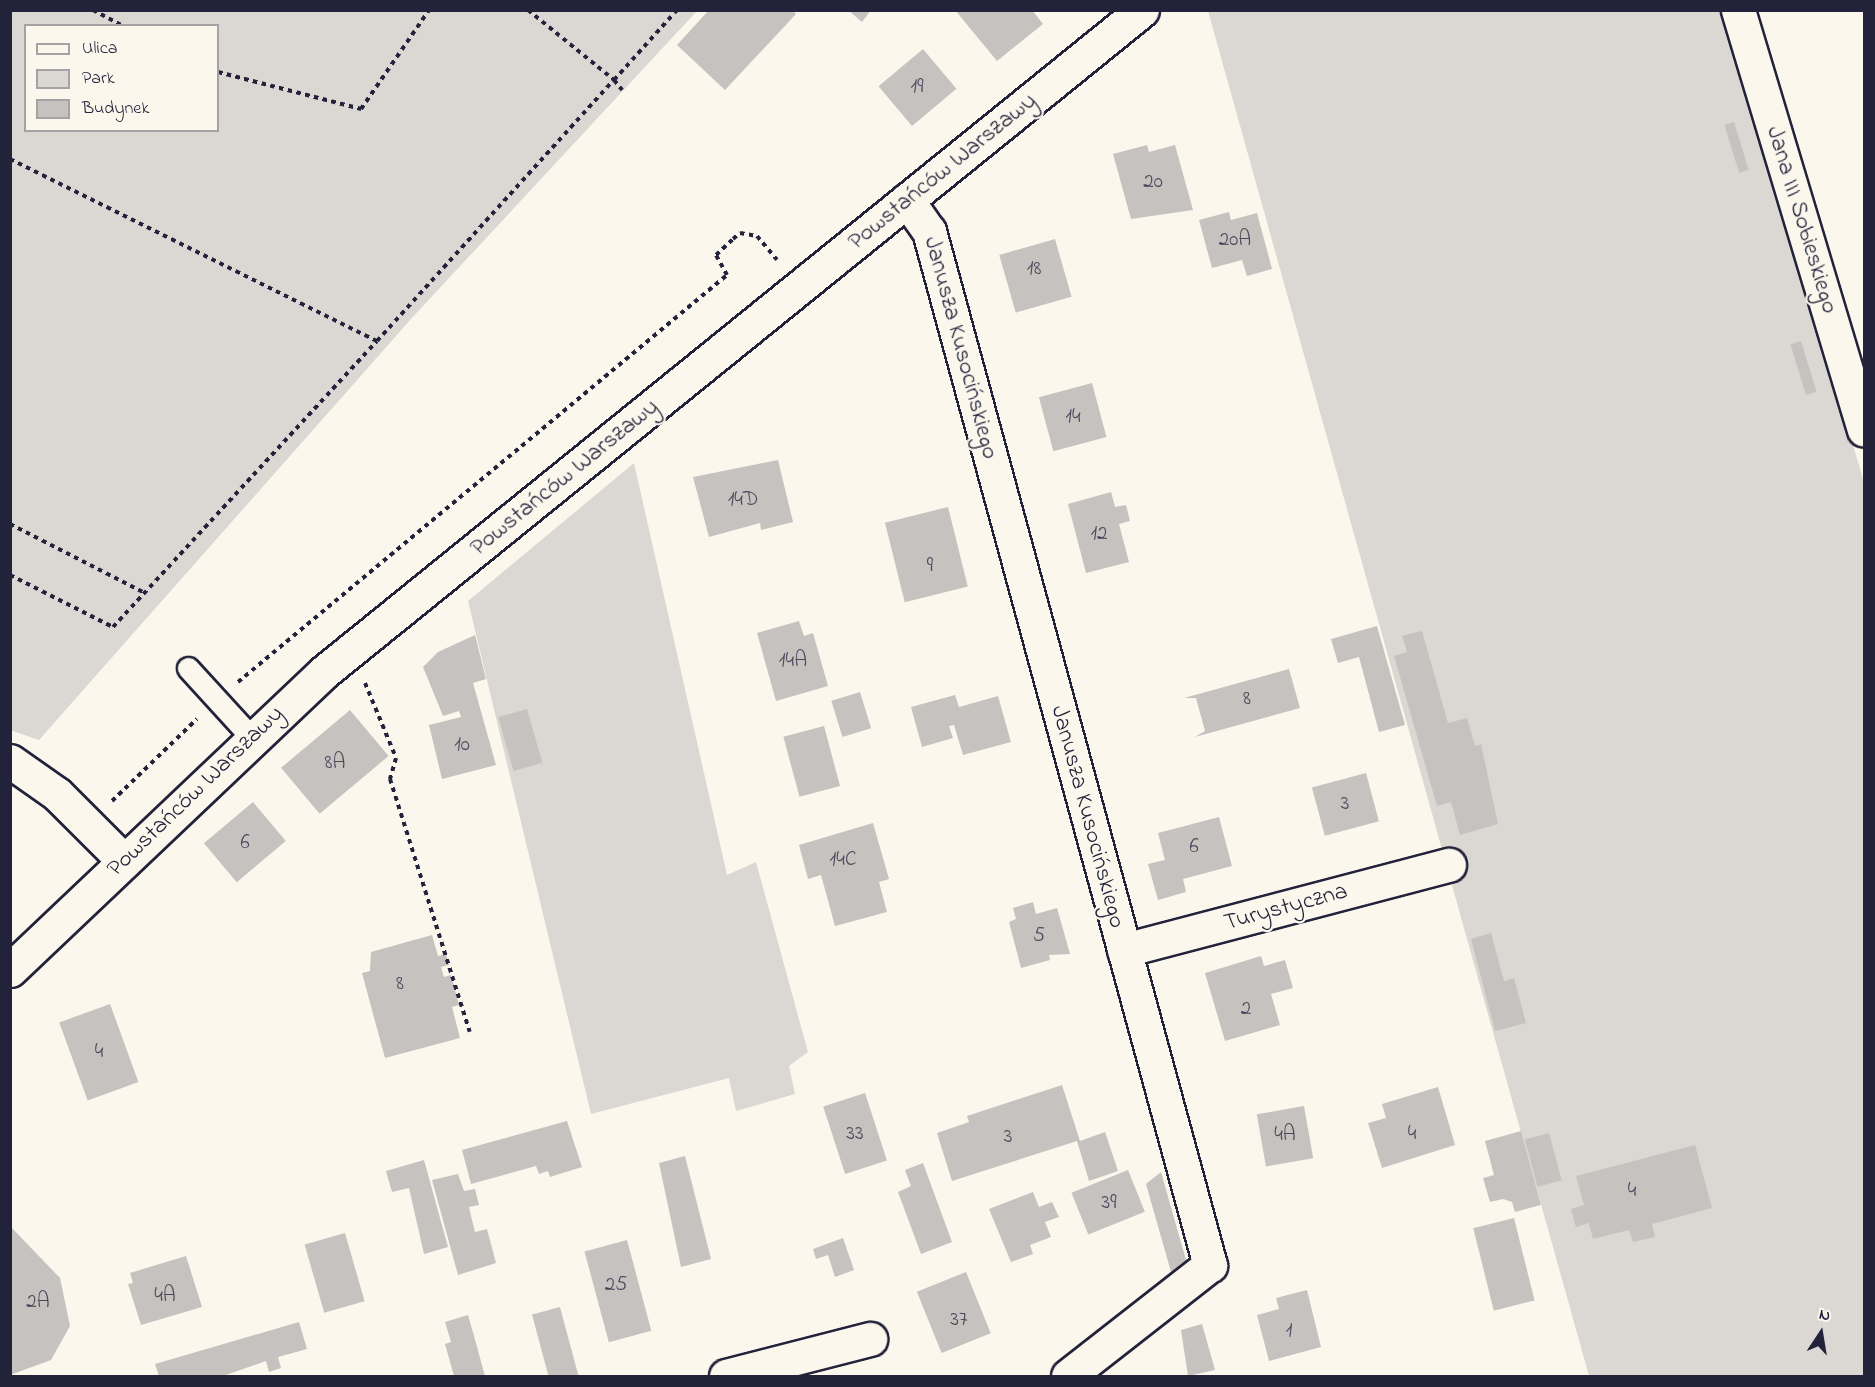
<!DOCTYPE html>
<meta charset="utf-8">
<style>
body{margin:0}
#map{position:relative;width:1875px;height:1387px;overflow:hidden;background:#fbf7ec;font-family:"Indie Flower",sans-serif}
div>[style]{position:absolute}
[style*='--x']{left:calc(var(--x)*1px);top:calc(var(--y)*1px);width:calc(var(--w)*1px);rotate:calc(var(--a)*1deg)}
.green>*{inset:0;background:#dbd8d3}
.building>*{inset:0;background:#c6c2c0;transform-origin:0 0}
.path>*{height:4px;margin-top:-2px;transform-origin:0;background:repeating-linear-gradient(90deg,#22223b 0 4.5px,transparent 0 9px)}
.roads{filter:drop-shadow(2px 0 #22223b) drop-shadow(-2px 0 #22223b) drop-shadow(0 2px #22223b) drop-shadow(0 -2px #22223b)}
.service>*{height:21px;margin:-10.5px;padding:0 10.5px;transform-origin:10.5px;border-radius:10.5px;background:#fbf7ec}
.minor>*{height:33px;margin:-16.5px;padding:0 16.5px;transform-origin:16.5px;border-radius:16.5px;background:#fbf7ec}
.tertiary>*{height:33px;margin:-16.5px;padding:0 16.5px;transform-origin:16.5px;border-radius:16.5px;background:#fbf7ec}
span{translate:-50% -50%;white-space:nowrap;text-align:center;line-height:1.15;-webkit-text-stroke:4.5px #fbf7ec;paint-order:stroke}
.number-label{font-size:21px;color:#4b4a5c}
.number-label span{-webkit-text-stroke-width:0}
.street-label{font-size:24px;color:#22223b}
.frame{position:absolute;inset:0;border:12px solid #22223b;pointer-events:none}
.legend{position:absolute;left:24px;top:24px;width:195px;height:108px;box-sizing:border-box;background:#fbf7ec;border:2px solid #a4a2a5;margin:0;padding:8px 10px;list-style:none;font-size:18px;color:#22223b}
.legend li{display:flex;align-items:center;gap:12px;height:30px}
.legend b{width:30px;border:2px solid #a4a2a5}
.north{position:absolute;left:1791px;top:1303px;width:60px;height:60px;-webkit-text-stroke:4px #fbf7ec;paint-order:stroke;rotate:12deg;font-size:16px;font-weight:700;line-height:24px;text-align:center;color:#22223b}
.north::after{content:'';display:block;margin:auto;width:21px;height:27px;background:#22223b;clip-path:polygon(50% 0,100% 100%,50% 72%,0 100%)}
</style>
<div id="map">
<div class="green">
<i style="clip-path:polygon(evenodd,11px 10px,697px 11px,411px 319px,39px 740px,10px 730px,11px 10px,26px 26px,218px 26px,218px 130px,26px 130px,26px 26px)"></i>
<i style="clip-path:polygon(1208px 11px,1722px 11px,1864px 482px,1864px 1376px,1589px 1376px)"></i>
<i style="clip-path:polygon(634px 463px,727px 875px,756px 862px,808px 1052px,789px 1066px,795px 1094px,736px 1111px,729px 1078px,591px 1114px,468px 601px)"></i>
</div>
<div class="building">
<i style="clip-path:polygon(709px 10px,792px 10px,796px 14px,725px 90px,677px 45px)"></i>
<i style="clip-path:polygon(848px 10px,871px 10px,862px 22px)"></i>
<i style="clip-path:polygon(955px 10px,1032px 10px,1043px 24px,997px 61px)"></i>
<i style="left:923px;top:49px;width:52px;height:58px;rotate:50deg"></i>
<i style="left:1734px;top:122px;width:50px;height:10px;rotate:73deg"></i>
<i style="clip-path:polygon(1147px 145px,1149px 152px,1175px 145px,1193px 210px,1131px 219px,1113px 154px)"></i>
<i style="clip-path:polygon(1229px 212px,1231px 220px,1257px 213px,1272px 269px,1247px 276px,1242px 260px,1212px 268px,1199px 220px)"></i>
<i style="left:1055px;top:239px;width:60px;height:58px;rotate:74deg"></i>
<i style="left:1801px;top:341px;width:53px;height:11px;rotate:73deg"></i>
<i style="left:1092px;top:383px;width:56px;height:55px;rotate:75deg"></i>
<i style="clip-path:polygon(778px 460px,793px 522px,761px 530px,760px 523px,709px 537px,693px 477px)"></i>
<i style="clip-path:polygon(1111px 492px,1115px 507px,1126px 505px,1130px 521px,1119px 524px,1129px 562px,1086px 573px,1068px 504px)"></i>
<i style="left:948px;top:507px;width:82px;height:65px;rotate:76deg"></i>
<i style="clip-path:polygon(799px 621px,804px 636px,813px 633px,828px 686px,776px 701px,757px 633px)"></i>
<i style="clip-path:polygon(1377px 626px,1405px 725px,1379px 732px,1359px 657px,1338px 663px,1331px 639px)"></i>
<i style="clip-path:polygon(1422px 631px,1448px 723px,1467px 718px,1475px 746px,1481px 744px,1498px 824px,1460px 835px,1451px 802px,1437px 806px,1394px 656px,1407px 652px,1402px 636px)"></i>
<i style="clip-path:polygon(475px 635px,486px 679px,473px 683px,496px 765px,442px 779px,429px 725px,461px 717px,459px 711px,443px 716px,423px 667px,438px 652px)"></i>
<i style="clip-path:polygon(1289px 669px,1300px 708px,1195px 737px,1205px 731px,1196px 698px,1184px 698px)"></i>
<i style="left:860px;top:692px;width:38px;height:30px;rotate:73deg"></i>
<i style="clip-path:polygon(955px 695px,959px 707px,998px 696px,1011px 742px,963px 755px,954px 725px,949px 726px,953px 738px,922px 747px,911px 707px)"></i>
<i style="left:527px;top:709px;width:56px;height:30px;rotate:74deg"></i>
<i style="left:350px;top:710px;width:60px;height:90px;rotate:50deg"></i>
<i style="left:824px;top:726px;width:62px;height:42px;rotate:75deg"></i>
<i style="left:1366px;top:773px;width:50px;height:56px;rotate:75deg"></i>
<i style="left:253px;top:802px;width:51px;height:64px;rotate:50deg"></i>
<i style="clip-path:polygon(1219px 817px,1232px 866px,1183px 879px,1186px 892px,1158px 900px,1148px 864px,1165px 860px,1158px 833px)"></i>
<i style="clip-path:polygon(873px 823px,889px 879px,879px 882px,887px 912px,835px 926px,821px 875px,808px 879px,799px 845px)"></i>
<i style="clip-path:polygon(1033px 902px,1036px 914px,1057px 908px,1070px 954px,1049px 955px,1050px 960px,1021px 968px,1009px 922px,1016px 919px,1013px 908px)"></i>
<i style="clip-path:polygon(1491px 933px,1504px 981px,1514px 978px,1526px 1023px,1495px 1031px,1471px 939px)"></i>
<i style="clip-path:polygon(432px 935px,438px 956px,446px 954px,449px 965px,441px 967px,444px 977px,451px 975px,459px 1005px,452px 1007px,460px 1038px,385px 1058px,362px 973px,370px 971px,371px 952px)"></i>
<i style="clip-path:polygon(1261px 956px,1264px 966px,1285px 960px,1293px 988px,1271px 994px,1280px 1025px,1225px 1041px,1205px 973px)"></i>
<i style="left:110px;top:1004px;width:83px;height:54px;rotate:70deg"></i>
<i style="clip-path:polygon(1062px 1085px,1080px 1141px,1105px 1132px,1118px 1171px,1089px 1181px,1077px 1141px,952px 1181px,937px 1133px,969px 1122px,967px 1116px)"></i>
<i style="clip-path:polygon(1438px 1087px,1455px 1145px,1382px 1168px,1368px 1123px,1386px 1118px,1382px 1104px)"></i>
<i style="left:865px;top:1093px;width:71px;height:44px;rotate:72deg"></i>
<i style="left:1304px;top:1106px;width:53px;height:48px;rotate:80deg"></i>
<i style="clip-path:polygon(567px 1121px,582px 1167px,550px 1177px,548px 1171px,539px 1174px,536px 1166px,471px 1184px,462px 1150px)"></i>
<i style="clip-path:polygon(1521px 1131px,1541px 1205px,1515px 1212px,1512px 1202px,1503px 1199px,1490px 1202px,1483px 1178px,1494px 1175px,1485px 1141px)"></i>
<i style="left:1549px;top:1133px;width:49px;height:25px;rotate:75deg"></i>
<i style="clip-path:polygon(1695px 1145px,1712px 1208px,1652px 1224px,1655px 1237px,1633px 1242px,1629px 1230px,1593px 1239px,1589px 1223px,1576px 1227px,1571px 1209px,1584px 1205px,1576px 1176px)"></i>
<i style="clip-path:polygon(685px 1156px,711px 1259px,681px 1267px,659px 1163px)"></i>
<i style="clip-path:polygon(424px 1160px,448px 1247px,424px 1254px,409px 1188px,392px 1192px,386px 1171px)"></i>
<i style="clip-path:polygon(923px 1163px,952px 1242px,921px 1254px,898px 1192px,911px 1186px,905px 1170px)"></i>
<i style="left:1128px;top:1170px;width:45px;height:61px;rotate:68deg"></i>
<i style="clip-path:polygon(1161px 1172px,1186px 1260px,1171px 1272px,1146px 1184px)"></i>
<i style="clip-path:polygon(458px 1174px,464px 1191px,475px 1189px,479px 1205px,469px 1207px,472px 1220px,475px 1232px,487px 1229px,496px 1263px,458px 1275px,432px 1180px)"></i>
<i style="clip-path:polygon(1033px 1192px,1039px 1207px,1052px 1202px,1059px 1217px,1045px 1222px,1051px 1237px,1030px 1245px,1033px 1254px,1011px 1262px,989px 1209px)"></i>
<i style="left:1514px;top:1218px;width:85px;height:42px;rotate:76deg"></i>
<i style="clip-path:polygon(10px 1226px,60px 1278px,70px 1326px,51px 1360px,10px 1375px)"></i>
<i style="left:345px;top:1233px;width:71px;height:42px;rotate:74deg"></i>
<i style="clip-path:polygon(843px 1238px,854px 1270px,835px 1277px,828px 1255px,816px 1259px,813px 1249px)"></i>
<i style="left:627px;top:1240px;width:94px;height:44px;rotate:75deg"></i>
<i style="clip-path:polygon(186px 1256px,202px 1307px,141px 1325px,128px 1284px,133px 1283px,130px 1273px)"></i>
<i style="left:966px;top:1272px;width:66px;height:53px;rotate:68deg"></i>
<i style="clip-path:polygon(1307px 1290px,1321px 1347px,1269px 1361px,1257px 1315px,1279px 1309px,1276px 1298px)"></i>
<i style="left:560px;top:1307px;width:72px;height:29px;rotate:75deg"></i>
<i style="clip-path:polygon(468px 1315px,474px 1336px,485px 1376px,454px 1376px,445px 1344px,451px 1342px,445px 1322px)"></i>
<i style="clip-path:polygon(299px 1322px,307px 1349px,278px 1357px,281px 1368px,269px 1372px,266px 1361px,223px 1376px,159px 1376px,155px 1364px)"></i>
<i style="clip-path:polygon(1202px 1324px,1215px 1370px,1188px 1376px,1181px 1330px)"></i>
</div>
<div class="path">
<i style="--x:93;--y:10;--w:34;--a:28"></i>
<i style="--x:528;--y:10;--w:111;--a:39.1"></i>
<i style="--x:614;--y:80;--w:94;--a:-48"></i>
<i style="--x:218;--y:72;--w:148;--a:14.5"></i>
<i style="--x:361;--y:109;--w:120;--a:-55.5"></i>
<i style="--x:10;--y:159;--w:410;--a:26.4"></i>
<i style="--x:377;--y:341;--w:353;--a:-47.8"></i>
<i style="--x:614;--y:80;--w:13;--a:51"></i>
<i style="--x:10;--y:524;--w:152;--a:27.1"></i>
<i style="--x:10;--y:575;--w:115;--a:26.8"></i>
<i style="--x:113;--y:627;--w:389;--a:-47.3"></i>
<i style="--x:238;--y:682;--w:636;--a:-39.77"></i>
<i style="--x:727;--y:275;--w:23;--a:-119"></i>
<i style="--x:716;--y:255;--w:23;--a:-43"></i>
<i style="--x:733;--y:239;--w:9;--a:-41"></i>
<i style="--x:740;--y:233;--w:17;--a:10"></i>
<i style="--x:757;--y:236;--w:31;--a:50"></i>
<i style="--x:365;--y:683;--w:81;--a:67.5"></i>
<i style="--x:396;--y:758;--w:22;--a:106"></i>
<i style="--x:390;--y:779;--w:265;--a:72.5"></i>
<i style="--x:112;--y:801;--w:118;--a:-44"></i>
</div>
<div class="roads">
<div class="service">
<i style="--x:188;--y:668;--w:93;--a:47.6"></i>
</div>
<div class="minor">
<i style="--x:1738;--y:10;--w:438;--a:73.3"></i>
<i style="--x:907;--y:200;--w:38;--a:55"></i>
<i style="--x:929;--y:231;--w:1072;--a:74.8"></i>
<i style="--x:1210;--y:1265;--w:180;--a:142"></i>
<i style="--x:10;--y:761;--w:57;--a:35.1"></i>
<i style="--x:57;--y:794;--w:95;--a:45"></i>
<i style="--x:1124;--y:950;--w:336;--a:-14.7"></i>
<i style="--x:726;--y:1376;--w:149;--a:-14.4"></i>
</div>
<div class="tertiary">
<i style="--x:10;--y:970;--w:433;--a:-43.5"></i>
<i style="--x:324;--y:672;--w:1052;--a:-38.98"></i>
</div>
</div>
<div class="number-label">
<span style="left:917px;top:87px">19</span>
<span style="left:1153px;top:182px">20</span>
<span style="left:1235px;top:240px">20A</span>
<span style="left:1034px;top:269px">18</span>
<span style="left:1073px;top:417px">14</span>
<span style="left:743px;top:500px">14D</span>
<span style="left:1099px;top:534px">12</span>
<span style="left:930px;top:566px">9</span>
<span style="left:793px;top:661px">14A</span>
<span style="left:1247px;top:699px">8</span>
<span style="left:462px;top:745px">10</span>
<span style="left:335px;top:763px">8A</span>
<span style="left:1345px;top:804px">3</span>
<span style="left:245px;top:843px">6</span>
<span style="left:1194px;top:847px">6</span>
<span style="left:843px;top:860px">14C</span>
<span style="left:1039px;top:936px">5</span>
<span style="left:400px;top:984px">8</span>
<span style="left:1246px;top:1009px">2</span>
<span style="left:99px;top:1052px">4</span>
<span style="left:855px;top:1134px">33</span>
<span style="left:1412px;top:1134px">4</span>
<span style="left:1285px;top:1135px">4A</span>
<span style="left:1008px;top:1137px">3</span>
<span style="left:1632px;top:1191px">4</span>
<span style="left:1109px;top:1203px">39</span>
<span style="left:616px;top:1285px">25</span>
<span style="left:165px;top:1296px">4A</span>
<span style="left:38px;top:1302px">2A</span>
<span style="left:959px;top:1320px">37</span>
<span style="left:1289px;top:1331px">1</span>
</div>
<div class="street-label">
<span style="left:943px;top:172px;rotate:-39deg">Powstańców Warszawy</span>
<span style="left:1801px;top:220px;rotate:73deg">Jana III Sobieskiego</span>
<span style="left:960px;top:348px;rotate:75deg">Janusza Kusocińskiego</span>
<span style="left:565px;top:478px;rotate:-39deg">Powstańców Warszawy</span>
<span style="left:196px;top:792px;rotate:-44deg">Powstańców Warszawy</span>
<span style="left:1087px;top:817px;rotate:75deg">Janusza Kusocińskiego</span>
<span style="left:1286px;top:908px;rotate:-15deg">Turystyczna</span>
</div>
<div class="frame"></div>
<ul class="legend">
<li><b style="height:8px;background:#fbf7ec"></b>Ulica</li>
<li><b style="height:16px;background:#dbd8d3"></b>Park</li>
<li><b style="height:16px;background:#c6c2c0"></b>Budynek</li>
</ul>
<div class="north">N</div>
</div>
